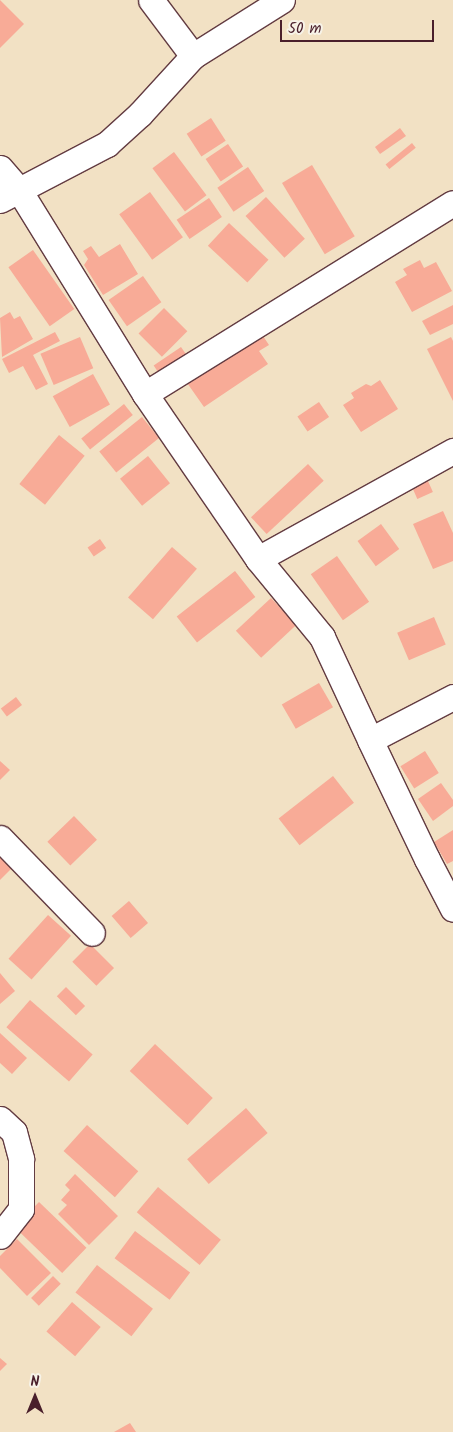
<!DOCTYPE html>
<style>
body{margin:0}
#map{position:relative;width:453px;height:1432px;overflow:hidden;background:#f2e1c4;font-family:Kalam,sans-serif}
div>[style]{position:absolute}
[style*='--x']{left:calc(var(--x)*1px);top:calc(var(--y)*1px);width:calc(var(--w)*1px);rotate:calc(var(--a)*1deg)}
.building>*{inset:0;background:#f8ab97;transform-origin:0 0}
.roads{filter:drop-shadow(1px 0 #633c42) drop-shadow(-1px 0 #633c42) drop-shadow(0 1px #633c42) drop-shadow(0 -1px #633c42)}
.minor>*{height:25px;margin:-12.5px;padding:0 12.5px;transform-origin:12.5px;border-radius:12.5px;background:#fff}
span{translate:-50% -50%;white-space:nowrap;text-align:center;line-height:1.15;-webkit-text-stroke:4.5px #f7f3e8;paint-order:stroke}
.north{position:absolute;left:10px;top:1372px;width:50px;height:50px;-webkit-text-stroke:4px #f7f3e8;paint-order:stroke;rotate:0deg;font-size:14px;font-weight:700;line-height:20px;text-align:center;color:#4a1f2b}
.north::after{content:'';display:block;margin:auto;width:18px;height:22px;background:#4a1f2b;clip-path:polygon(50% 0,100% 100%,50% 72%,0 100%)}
.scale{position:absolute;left:280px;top:20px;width:154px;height:22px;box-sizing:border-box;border:2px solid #4a1f2b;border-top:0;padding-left:6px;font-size:15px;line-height:18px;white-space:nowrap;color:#4a1f2b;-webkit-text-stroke:4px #f7f3e8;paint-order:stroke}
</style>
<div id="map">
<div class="building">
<i style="clip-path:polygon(0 0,24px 24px,0 48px)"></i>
<i style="left:211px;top:118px;width:27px;height:29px;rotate:57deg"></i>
<i style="clip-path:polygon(400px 128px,406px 136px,380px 154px,375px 147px)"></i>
<i style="left:412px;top:143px;width:6px;height:34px;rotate:51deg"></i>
<i style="left:228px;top:144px;width:27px;height:27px;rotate:56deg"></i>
<i style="left:174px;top:152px;width:54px;height:27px;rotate:53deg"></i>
<i style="left:312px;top:165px;width:83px;height:35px;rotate:59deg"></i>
<i style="left:248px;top:167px;width:29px;height:37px;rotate:56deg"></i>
<i style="left:150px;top:192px;width:56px;height:38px;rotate:54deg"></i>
<i style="left:266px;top:197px;width:57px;height:28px;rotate:47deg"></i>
<i style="left:209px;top:198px;width:23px;height:39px;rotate:56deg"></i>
<i style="left:229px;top:223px;width:54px;height:31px;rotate:43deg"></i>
<i style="clip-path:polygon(120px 244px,138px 274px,103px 295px,84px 265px,88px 259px,83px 251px,91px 246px,99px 257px)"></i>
<i style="left:33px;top:250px;width:72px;height:30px;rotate:55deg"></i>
<i style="clip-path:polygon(420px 260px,424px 268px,436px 262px,452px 291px,412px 312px,395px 282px,407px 275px,403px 269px)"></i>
<i style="left:143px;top:276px;width:32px;height:42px;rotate:55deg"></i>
<i style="clip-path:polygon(453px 305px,453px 324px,430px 335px,422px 321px)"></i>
<i style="left:164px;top:308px;width:33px;height:36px;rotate:45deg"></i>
<i style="clip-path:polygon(10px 312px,14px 319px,20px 316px,33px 339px,2px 357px,0 318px)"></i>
<i style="clip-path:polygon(259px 330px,269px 345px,259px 351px,268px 364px,204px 407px,185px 380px)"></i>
<i style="clip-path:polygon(55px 332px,60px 341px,33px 355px,48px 384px,36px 390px,23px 366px,9px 373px,2px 359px)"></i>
<i style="left:80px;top:337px;width:34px;height:43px;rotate:67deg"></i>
<i style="clip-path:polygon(451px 337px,453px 341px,453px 401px,427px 349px)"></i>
<i style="left:181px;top:347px;width:11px;height:33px;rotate:56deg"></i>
<i style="left:93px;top:374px;width:35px;height:46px;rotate:61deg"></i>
<i style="clip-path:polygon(380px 380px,398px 409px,361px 432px,343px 405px,354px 398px,351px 393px,366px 384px,371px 386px)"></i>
<i style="left:319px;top:402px;width:18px;height:26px;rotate:56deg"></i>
<i style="left:124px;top:404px;width:14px;height:55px;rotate:51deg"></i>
<i style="left:142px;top:417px;width:27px;height:55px;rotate:51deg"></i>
<i style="left:59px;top:435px;width:33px;height:63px;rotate:39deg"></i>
<i style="left:148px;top:456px;width:35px;height:36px;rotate:51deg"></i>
<i style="left:308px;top:464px;width:23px;height:78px;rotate:47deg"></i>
<i style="left:428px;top:481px;width:12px;height:17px;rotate:66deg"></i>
<i style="clip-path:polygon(443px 511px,453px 533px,453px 561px,433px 569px,413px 524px)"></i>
<i style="left:381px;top:524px;width:31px;height:29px;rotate:54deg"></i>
<i style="left:100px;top:539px;width:11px;height:15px;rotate:56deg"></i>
<i style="left:172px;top:547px;width:33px;height:67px;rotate:41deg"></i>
<i style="left:337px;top:556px;width:56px;height:32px;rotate:55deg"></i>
<i style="left:235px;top:571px;width:33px;height:74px;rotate:52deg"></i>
<i style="left:271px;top:598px;width:37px;height:48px;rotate:47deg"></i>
<i style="left:434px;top:617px;width:30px;height:40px;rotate:67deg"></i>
<i style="left:319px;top:683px;width:28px;height:43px;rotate:60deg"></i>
<i style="left:16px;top:697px;width:10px;height:19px;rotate:53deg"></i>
<i style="left:425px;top:751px;width:26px;height:29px;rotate:58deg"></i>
<i style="clip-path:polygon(0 761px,10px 770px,0 780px)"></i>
<i style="left:333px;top:776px;width:34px;height:69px;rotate:52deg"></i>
<i style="clip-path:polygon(441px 783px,453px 800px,453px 806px,433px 821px,418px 799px)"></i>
<i style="left:74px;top:816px;width:33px;height:37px;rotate:46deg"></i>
<i style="clip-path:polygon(453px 830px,453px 861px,447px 864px,434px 842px)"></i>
<i style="clip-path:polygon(0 850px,16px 864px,0 880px)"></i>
<i style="left:129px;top:901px;width:29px;height:23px;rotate:49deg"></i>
<i style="left:48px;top:915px;width:31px;height:59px;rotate:42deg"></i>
<i style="left:90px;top:944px;width:34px;height:25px;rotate:45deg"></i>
<i style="clip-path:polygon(0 973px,15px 991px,0 1004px)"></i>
<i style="left:66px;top:987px;width:27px;height:13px;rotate:45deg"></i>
<i style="left:30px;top:1000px;width:83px;height:36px;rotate:41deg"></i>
<i style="clip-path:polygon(0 1033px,27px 1058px,12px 1074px,0 1063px)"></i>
<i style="left:155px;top:1044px;width:79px;height:37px;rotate:43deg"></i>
<i style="left:246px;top:1108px;width:33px;height:78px;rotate:49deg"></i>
<i style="left:87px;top:1125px;width:69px;height:35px;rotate:42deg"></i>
<i style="clip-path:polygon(75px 1174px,118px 1216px,89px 1245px,58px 1214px,67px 1205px,61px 1200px,70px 1190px,65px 1185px)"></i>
<i style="left:158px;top:1187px;width:82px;height:33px;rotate:40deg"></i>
<i style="left:39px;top:1202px;width:66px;height:35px;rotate:44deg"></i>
<i style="left:135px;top:1231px;width:69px;height:34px;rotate:37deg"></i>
<i style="clip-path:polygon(17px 1239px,51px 1273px,27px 1296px,0 1268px,0 1256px)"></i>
<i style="left:97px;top:1265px;width:71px;height:35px;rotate:38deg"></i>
<i style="left:53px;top:1276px;width:11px;height:31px;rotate:45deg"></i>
<i style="left:72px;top:1302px;width:38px;height:39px;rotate:41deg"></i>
<i style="clip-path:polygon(0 1358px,7px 1364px,0 1371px)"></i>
<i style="clip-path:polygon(130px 1423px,136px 1432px,114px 1432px)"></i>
</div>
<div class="roads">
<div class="minor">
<i style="--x:151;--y:0;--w:70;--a:53.1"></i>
<i style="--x:0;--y:168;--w:29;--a:49"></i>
<i style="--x:19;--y:190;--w:240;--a:58.3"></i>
<i style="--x:145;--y:394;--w:200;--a:55.6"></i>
<i style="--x:258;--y:559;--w:223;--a:-29"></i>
<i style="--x:0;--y:200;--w:121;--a:-27.6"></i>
<i style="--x:107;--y:144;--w:45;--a:-42.3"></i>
<i style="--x:140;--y:114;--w:79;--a:-47.6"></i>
<i style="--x:193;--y:56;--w:105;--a:-32.2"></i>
<i style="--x:145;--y:394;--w:362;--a:-31.8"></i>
<i style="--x:258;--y:559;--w:101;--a:50.6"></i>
<i style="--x:322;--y:637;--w:114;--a:65"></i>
<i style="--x:453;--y:697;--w:93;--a:152.6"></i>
<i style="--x:370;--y:740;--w:132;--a:64.4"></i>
<i style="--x:427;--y:859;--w:56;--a:62.5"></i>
<i style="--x:0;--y:838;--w:132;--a:45.9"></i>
<i style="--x:0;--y:1119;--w:19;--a:43"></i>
<i style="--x:14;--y:1132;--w:28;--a:75"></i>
<i style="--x:21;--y:1159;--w:50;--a:90"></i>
<i style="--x:21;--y:1209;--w:34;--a:128"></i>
</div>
</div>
<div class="north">N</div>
<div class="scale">50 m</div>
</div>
